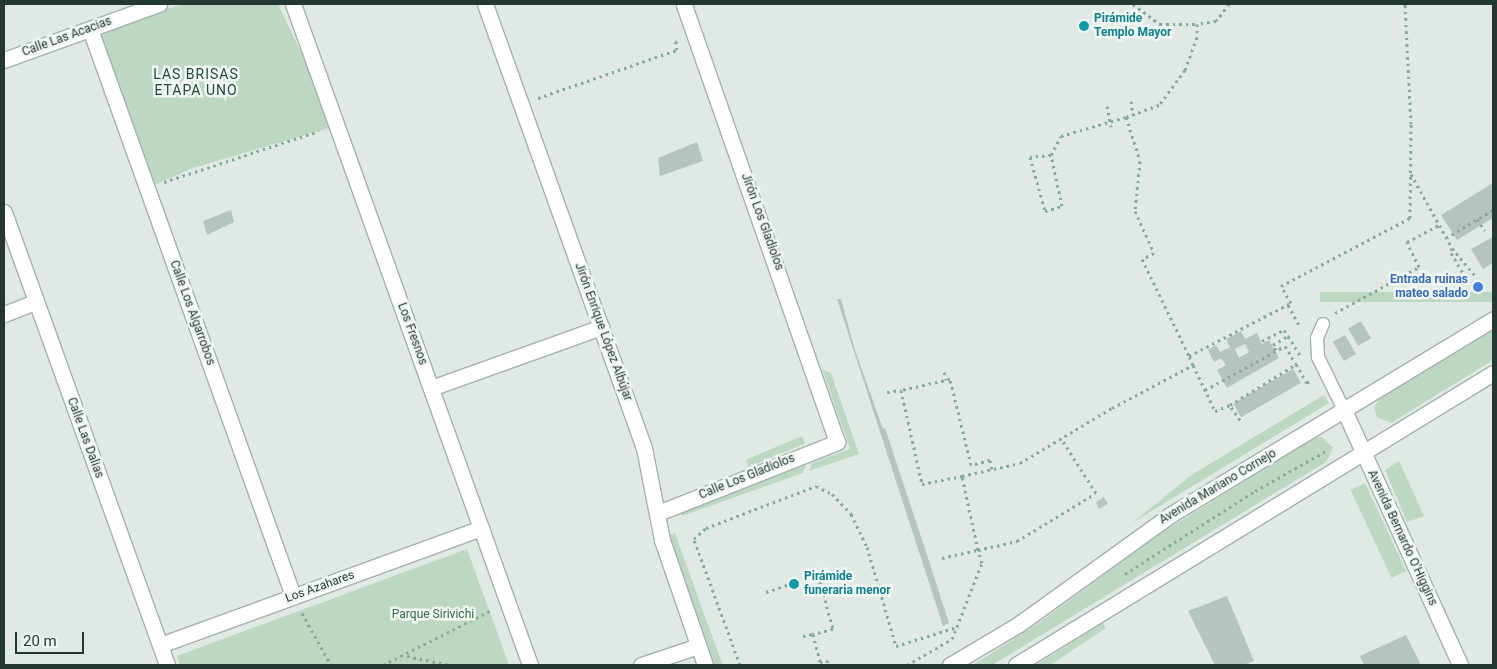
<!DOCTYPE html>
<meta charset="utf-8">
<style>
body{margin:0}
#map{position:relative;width:1497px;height:669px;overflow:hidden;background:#e1e9e5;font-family:Roboto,sans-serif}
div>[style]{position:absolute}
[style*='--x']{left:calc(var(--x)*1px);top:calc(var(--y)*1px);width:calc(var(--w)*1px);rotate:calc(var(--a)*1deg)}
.green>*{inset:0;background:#bcd8c3;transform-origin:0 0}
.building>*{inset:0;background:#b6c4be;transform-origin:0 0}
.path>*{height:3px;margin-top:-1.5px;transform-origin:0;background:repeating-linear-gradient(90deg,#85a99d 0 2.5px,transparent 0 6.5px)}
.roads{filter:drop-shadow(1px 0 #a4b0ac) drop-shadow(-1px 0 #a4b0ac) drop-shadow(0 1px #a4b0ac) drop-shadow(0 -1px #a4b0ac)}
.service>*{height:12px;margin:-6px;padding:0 6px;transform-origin:6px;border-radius:6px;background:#fff}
.pedestrian>*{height:15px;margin:-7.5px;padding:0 7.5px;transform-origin:7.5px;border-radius:7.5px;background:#fff}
.minor>*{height:15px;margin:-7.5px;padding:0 7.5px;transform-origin:7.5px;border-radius:7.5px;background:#fff}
.secondary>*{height:15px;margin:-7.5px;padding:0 7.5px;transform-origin:7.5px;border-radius:7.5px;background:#fff}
.dots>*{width:14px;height:14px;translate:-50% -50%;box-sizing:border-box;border:2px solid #f1f6f3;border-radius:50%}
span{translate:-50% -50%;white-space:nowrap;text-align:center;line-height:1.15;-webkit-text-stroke:5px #f1f6f3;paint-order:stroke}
.culture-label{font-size:12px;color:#0d838f;font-weight:700}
.left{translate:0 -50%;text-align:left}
.street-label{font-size:12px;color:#233832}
.shop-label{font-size:12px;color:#366cbe;font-weight:700}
.right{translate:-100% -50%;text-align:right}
.park-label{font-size:12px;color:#336947}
.neighbourhood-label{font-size:14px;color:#22473e;letter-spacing:1px}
.frame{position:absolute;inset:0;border:5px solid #233832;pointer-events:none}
.scale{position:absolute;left:15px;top:632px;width:69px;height:22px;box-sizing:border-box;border:2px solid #233832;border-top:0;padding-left:6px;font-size:15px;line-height:18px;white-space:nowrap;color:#233832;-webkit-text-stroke:4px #f1f6f3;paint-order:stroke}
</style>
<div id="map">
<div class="green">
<i style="clip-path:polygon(185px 4px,278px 4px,336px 126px,193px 168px,147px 188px,90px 29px)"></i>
<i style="left:1493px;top:292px;width:10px;height:173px;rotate:90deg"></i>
<i style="clip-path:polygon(1493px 329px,1493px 360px,1391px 423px,1377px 417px,1374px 408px,1379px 399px)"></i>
<i style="clip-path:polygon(822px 369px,831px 373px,859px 454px,809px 471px,812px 463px,850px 449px)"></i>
<i style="clip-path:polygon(1324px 395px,1329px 403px,1132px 523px,1193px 474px)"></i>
<i style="left:802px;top:436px;width:8px;height:61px;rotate:67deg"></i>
<i style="clip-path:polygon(1322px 437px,1333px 448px,1326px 462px,992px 665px,973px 665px,1037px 624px,1161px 533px,1314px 438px)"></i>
<i style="clip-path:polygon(1399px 461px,1424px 516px,1407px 522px,1385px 470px)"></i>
<i style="clip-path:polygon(806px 465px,803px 473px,682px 516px,680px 509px)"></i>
<i style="left:1365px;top:483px;width:97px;height:16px;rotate:65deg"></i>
<i style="clip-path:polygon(675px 533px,705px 617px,723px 665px,715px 665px,690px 596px,669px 535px)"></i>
<i style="clip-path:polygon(467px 549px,509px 665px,180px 665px,177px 656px)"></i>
<i style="clip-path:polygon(1103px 623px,1106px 628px,1050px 665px,1036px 665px)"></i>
</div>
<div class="building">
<i style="clip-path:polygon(697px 142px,703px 161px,660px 176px,658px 158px)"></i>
<i style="clip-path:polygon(1493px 183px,1493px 218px,1457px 240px,1441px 215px)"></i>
<i style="clip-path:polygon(231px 210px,234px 222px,207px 235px,203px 221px)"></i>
<i style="clip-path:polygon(1493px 237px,1493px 263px,1483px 269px,1471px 249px)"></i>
<i style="clip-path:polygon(837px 299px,841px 299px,855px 350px,883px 429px,885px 428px,928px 558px,949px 623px,943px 626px)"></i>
<i style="left:1361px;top:321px;width:20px;height:15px;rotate:60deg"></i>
<i style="clip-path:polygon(evenodd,1241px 331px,1245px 339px,1257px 333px,1262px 344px,1269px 340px,1279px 358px,1227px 388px,1217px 370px,1226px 365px,1221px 358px,1214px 362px,1208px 350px,1216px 345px,1220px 352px,1230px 347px,1226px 339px,1241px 331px,1245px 344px,1249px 352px,1239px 358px,1235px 349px,1245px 344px)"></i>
<i style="left:1345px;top:335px;width:22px;height:14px;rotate:60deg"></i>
<i style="left:1293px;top:369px;width:16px;height:69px;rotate:60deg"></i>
<i style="clip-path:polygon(1104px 497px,1108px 504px,1099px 509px,1096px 502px)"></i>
<i style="clip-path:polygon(1227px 596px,1254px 661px,1243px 665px,1215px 665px,1188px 611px)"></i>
<i style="clip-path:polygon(1406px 635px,1421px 665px,1364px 665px,1360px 656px)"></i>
</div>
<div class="path">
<i style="--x:1133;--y:4;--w:34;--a:37"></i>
<i style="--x:1160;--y:24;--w:37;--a:0"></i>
<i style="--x:1229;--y:4;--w:21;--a:127"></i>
<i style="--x:1216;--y:21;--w:19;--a:171"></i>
<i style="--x:1197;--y:24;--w:13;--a:90"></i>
<i style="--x:1197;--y:37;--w:35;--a:110"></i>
<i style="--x:1185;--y:70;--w:44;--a:126.6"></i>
<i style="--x:1159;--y:105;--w:35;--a:160"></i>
<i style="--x:1126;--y:117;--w:46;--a:72.3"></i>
<i style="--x:1140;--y:161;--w:50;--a:95.7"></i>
<i style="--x:1135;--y:211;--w:46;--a:65.7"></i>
<i style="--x:1154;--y:253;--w:13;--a:153"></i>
<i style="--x:1142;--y:259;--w:108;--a:64.1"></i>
<i style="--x:1189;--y:356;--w:115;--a:-27.5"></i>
<i style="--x:1291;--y:303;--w:20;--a:-120"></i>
<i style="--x:1281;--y:286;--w:146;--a:-27.8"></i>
<i style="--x:1410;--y:218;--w:94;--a:-89.4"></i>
<i style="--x:1411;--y:124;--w:120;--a:-92.9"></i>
<i style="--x:538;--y:98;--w:147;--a:-19.1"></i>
<i style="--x:677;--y:50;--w:8;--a:-104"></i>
<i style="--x:675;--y:42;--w:3;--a:-18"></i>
<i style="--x:1131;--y:101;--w:14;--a:82"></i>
<i style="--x:1107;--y:106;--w:21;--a:79"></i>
<i style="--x:1051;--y:155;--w:21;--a:175"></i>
<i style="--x:1030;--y:157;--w:56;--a:74.5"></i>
<i style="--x:1045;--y:211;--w:18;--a:-16"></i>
<i style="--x:1062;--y:206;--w:52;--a:-102.2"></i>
<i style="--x:1051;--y:155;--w:21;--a:-62"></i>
<i style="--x:1061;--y:136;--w:68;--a:-16.3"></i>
<i style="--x:1411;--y:174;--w:85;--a:61"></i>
<i style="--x:1452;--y:248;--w:39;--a:50"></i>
<i style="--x:164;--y:182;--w:163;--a:-18.2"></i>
<i style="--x:1477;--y:219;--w:14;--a:56"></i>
<i style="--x:1446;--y:238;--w:55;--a:-30.8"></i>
<i style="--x:1452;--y:248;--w:5;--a:101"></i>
<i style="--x:1451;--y:253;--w:35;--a:59"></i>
<i style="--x:1288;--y:305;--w:26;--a:61"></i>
<i style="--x:1335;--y:313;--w:96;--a:-28.7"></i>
<i style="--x:1419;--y:267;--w:28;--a:-116"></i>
<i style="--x:1407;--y:242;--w:36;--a:-28"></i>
<i style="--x:1262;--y:341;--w:25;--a:-27"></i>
<i style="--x:1284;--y:330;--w:7;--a:56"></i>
<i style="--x:1276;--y:350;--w:6;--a:-121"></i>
<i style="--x:1273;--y:345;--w:17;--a:-31"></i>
<i style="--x:1288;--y:336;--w:22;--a:58"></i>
<i style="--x:1193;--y:365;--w:51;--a:64.4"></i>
<i style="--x:1215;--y:411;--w:16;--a:-22"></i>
<i style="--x:944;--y:372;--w:8;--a:76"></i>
<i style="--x:1205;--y:390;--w:91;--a:-28.8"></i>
<i style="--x:1285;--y:346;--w:21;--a:59"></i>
<i style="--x:887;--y:392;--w:14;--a:-8"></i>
<i style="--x:1240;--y:420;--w:18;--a:-124"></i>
<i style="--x:1230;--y:405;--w:78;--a:-31.8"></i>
<i style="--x:1296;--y:364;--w:22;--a:60"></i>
<i style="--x:1307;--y:383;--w:6;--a:-31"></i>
<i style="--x:992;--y:469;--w:9;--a:-103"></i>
<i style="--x:990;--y:460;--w:20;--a:165"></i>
<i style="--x:971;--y:465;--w:89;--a:-103.7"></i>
<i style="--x:950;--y:379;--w:50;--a:167.3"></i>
<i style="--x:901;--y:390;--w:96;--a:77.4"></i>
<i style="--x:922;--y:484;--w:41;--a:-11.3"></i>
<i style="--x:962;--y:476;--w:59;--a:-12.6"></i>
<i style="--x:1020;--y:463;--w:107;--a:-30.9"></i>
<i style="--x:1112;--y:408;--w:92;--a:-28"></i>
<i style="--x:1193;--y:365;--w:10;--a:-114"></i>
<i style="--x:942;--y:558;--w:37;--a:-13"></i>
<i style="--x:978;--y:550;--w:76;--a:-102.2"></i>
<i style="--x:1125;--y:574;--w:154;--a:-32.6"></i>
<i style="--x:1255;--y:491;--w:81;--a:-29.4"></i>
<i style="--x:766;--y:592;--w:55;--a:-18.1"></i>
<i style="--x:818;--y:575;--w:56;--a:74.5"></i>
<i style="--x:833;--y:629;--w:21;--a:166"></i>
<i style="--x:302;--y:613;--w:60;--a:60.9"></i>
<i style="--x:803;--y:636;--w:10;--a:-11"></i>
<i style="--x:813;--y:634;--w:29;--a:76"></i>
<i style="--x:820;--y:662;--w:7;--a:-16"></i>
<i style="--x:827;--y:660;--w:5;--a:79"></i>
<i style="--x:407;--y:656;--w:43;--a:12.1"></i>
<i style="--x:383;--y:665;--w:122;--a:-26.8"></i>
<i style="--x:740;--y:665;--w:134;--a:-110.1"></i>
<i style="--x:694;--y:539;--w:16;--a:-43"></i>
<i style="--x:706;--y:528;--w:118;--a:-20.9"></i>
<i style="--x:816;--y:486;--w:18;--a:27"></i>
<i style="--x:832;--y:494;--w:28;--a:46"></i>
<i style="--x:851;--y:514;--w:37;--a:64"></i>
<i style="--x:867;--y:547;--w:103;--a:73.7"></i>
<i style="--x:896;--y:646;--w:64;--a:-17.3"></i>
<i style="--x:907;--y:665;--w:52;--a:-30"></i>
<i style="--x:952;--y:639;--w:82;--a:-68.5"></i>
<i style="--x:982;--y:563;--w:14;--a:-107"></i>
<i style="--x:978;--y:550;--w:40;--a:-13"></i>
<i style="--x:1017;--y:541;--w:92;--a:-31.3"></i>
<i style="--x:1096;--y:493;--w:65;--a:-122.5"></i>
</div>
<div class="roads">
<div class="service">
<i style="--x:1323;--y:324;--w:15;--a:113"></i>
<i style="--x:1317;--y:338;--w:19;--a:87"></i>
<i style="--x:1318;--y:357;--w:59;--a:63.9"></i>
</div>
<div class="pedestrian">
<i style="--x:431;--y:388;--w:181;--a:-19.7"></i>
</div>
<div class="minor">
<i style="--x:293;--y:4;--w:702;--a:70.27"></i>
<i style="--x:485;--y:4;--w:472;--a:70.3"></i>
<i style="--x:644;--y:448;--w:94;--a:78.9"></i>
<i style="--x:662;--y:540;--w:132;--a:71"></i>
<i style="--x:90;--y:29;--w:602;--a:70.3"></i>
<i style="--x:4;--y:60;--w:165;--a:-19.9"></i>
<i style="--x:4;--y:212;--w:481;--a:70.2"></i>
<i style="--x:4;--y:314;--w:34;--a:-21"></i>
<i style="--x:1344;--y:410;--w:280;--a:65.5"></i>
<i style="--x:658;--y:513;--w:193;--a:-21.6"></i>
<i style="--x:837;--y:442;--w:464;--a:-109.3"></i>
<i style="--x:160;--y:645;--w:342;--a:-20"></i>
<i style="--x:641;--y:665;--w:60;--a:-18.4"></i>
</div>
<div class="secondary">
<i style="--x:950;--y:665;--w:80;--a:-30.7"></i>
<i style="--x:1019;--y:624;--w:186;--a:-35.8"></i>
<i style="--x:1170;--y:515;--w:378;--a:-31.2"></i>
<i style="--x:1016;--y:665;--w:559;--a:-31.47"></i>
</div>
</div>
<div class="dots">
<i style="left:1084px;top:26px;background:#0f9aa8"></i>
<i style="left:1478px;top:287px;background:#3f7fe0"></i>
<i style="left:794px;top:584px;background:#0f9aa8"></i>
</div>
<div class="culture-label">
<span class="left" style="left:1094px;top:26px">Pirámide<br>Templo Mayor</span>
<span class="left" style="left:804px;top:584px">Pirámide<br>funeraria menor</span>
</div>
<div class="street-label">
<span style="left:67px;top:37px;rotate:-20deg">Calle Las Acacias</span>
<span style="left:762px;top:222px;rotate:70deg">Jirón Los Gladiolos</span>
<span style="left:192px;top:313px;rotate:70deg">Calle Los Algarrobos</span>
<span style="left:603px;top:332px;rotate:70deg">Jirón Enrique López Albújar</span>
<span style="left:412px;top:334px;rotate:70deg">Los Fresnos</span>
<span style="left:85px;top:438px;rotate:70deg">Calle Las Dalias</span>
<span style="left:747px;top:477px;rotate:-22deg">Calle Los Gladiolos</span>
<span style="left:1218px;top:487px;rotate:-31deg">Avenida Mariano Cornejo</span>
<span style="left:1402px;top:538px;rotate:65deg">Avenida Bernardo O'Higgins</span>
<span style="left:320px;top:587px;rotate:-20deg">Los Azahares</span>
</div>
<div class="shop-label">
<span class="right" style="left:1468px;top:287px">Entrada ruinas<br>mateo salado</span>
</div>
<div class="park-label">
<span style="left:433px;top:615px">Parque Sirivichi</span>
</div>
<div class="neighbourhood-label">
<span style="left:196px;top:82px">LAS BRISAS<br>ETAPA UNO</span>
</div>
<div class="frame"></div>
<div class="scale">20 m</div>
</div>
